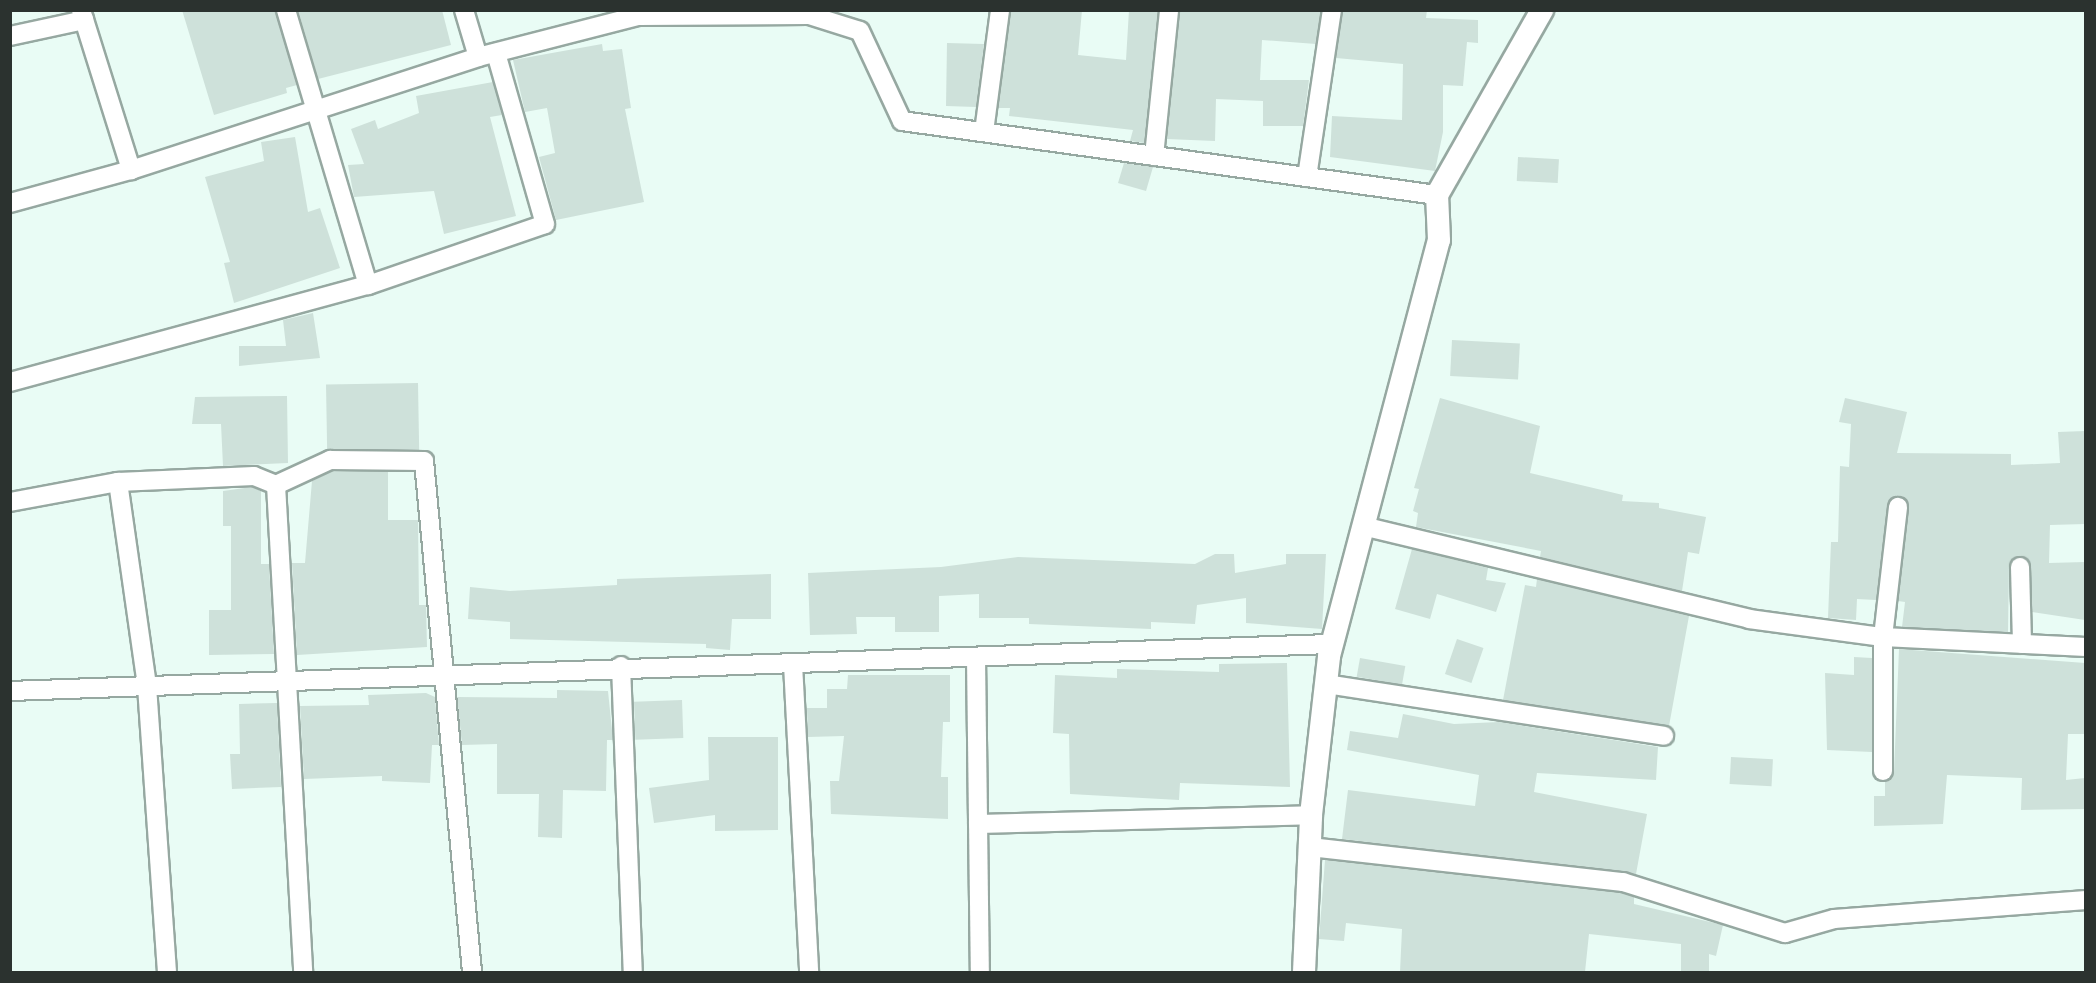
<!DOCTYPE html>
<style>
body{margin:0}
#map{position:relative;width:2096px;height:983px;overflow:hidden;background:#e9fcf5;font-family:"Archivo Narrow",sans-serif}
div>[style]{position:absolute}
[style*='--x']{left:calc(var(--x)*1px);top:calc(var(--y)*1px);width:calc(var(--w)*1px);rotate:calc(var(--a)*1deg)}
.building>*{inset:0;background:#cee1da;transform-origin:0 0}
.roads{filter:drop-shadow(2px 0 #96a8a1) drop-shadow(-2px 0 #96a8a1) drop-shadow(0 2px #96a8a1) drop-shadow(0 -2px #96a8a1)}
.minor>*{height:18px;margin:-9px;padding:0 9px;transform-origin:9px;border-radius:9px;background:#fff}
.tertiary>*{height:22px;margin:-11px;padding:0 11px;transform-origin:11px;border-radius:11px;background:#fff}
span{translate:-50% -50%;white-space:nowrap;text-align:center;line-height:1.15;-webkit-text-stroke:6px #e9fcf5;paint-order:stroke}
.frame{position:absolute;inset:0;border:12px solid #2b322f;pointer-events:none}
</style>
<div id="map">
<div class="building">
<i style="clip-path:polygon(182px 10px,275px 10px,297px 85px,286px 88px,287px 93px,214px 115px)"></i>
<i style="clip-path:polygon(298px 10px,442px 10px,451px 45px,318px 79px)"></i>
<i style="clip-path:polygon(1011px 10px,1082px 10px,1078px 55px,1126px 60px,1129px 10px,1158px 10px,1144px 143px,1130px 141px,1133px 130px,1009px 116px,1010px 108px,998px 108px)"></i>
<i style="clip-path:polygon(1180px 10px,1321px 10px,1316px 44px,1262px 40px,1260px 80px,1309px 80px,1303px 126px,1263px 126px,1263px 101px,1216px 99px,1215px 141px,1167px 139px)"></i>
<i style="clip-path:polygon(1343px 10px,1427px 10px,1426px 18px,1478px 20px,1478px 43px,1467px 42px,1463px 86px,1443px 85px,1443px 132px,1435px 171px,1330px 157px,1332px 116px,1402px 120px,1403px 64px,1336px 58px)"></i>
<i style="clip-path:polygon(947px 43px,984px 44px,976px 107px,946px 106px)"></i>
<i style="clip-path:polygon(602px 44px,603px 51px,622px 49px,631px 108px,625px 109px,644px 202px,556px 220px,539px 157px,555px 153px,547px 108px,525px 112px,513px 60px)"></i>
<i style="clip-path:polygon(493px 82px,502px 115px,490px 117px,516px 216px,444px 234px,434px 191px,354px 197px,348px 165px,364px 164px,351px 129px,375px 120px,378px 129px,419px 113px,416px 96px)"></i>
<i style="clip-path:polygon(295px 137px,308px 212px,320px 208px,340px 268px,234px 303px,224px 263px,230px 262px,205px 177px,264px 161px,261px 142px)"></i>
<i style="left:1518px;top:157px;width:41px;height:24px;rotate:3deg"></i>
<i style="clip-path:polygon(1124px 163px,1153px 167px,1146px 191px,1118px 183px)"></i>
<i style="clip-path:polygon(313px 313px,320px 358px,239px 366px,239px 346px,286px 346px,283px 320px)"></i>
<i style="left:1452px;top:340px;width:68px;height:36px;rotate:3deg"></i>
<i style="left:418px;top:383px;width:67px;height:92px;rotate:89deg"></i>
<i style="clip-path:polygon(287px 396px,288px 463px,223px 466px,221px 424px,192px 424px,195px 397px)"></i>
<i style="clip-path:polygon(1440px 398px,1540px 426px,1530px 473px,1623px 495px,1622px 501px,1659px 503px,1659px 508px,1706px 517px,1699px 554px,1688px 552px,1682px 591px,1540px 557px,1541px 551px,1416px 527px,1418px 513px,1413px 511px,1419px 489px,1414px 488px)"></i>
<i style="clip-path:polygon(1845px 398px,1907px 412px,1897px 453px,2011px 454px,2011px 465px,2060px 463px,2058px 432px,2085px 431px,2085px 524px,2050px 525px,2049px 563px,2085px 562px,2085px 620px,2032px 612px,2031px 566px,2019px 556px,2009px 567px,2008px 632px,1902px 627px,1905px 602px,1898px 601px,1909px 508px,1899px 496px,1887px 506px,1876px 600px,1857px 599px,1856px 620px,1828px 618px,1831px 542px,1838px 542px,1840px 466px,1849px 467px,1851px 424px,1839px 422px)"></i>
<i style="clip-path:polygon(332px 471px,388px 472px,388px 520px,418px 520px,419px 605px,426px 605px,427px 647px,297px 655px,292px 563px,305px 563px,312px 481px)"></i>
<i style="clip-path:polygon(252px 487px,261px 491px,261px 564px,269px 564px,274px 654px,209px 655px,209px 610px,231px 610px,231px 526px,223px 526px,223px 491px)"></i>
<i style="clip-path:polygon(1412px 549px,1488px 568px,1486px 580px,1506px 583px,1496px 612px,1437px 594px,1430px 619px,1395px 609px)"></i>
<i style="clip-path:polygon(1215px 554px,1234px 554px,1235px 573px,1286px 564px,1286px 554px,1326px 554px,1322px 629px,1246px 623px,1246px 598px,1197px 605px,1195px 624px,1151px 622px,1151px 629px,1029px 624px,1029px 618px,979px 618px,979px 594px,939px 596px,939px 632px,895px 632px,895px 617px,856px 617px,857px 634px,810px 635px,808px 573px,941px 567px,1018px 557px,1195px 564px)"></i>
<i style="clip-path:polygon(771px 574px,771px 619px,732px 619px,730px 650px,706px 648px,706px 644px,510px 639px,510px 622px,468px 619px,470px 587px,510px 591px,617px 585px,617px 579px)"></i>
<i style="clip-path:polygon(1537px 579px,1689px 616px,1669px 726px,1503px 700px,1525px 585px,1536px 587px)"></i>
<i style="left:1457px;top:639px;width:28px;height:37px;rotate:19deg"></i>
<i style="clip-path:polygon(1899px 649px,2085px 663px,2085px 734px,2068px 734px,2066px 780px,2085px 778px,2085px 809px,2021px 810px,2022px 778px,1947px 775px,1943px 824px,1874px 826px,1874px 796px,1885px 796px,1885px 782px,1894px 772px)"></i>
<i style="clip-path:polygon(1854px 657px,1872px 658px,1872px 752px,1827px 750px,1825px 673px,1854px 675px)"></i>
<i style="left:1360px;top:658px;width:46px;height:19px;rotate:10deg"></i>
<i style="clip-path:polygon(1287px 663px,1290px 787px,1180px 783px,1179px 800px,1070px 794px,1069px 734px,1053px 733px,1055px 675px,1117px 678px,1117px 669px,1219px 672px,1219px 664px)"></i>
<i style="clip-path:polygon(848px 675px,950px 675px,950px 722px,943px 722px,941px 777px,948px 777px,948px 819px,831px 814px,830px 781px,839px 781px,844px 736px,808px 737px,807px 708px,827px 708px,827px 689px,847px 689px)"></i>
<i style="clip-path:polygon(557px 690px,608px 691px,613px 740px,607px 740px,606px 791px,563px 790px,562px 838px,538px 837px,539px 794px,497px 794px,497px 744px,462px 745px,457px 697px,557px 698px)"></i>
<i style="clip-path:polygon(426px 693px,435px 697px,439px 745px,432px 745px,430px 783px,382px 781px,382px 776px,304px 779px,300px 706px,369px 705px,368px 695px)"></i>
<i style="left:682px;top:700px;width:38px;height:48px;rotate:88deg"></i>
<i style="clip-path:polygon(277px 703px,281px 787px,232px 789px,230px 754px,240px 754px,239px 704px)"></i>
<i style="clip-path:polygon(1403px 714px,1454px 724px,1499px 722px,1658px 747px,1656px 780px,1537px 773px,1534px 792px,1647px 814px,1636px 874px,1342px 839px,1348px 790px,1475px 806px,1479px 775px,1347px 750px,1350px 731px,1398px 738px)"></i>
<i style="clip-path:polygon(708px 737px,778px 737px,778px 830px,715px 831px,715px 815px,654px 823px,649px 788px,709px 780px)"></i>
<i style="left:1731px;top:757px;width:42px;height:27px;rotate:3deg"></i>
<i style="clip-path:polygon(1325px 860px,1621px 893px,1634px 897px,1634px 904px,1723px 925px,1716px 956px,1709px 954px,1709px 972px,1681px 972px,1681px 944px,1589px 934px,1585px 972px,1400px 972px,1402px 929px,1346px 923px,1344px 941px,1319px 939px)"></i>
</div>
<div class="roads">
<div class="minor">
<i style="--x:81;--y:10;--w:168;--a:72.6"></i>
<i style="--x:131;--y:170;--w:365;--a:-18"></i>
<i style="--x:478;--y:57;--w:165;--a:-14.4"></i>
<i style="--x:638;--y:16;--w:171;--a:-0.3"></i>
<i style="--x:809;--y:15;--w:53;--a:17.4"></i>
<i style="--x:860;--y:31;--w:99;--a:65"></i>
<i style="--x:902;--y:121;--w:540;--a:7.88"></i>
<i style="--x:286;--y:10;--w:287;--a:73.4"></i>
<i style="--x:464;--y:10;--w:49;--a:73.4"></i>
<i style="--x:10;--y:36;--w:76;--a:-12.2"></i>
<i style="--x:984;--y:132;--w:123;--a:-82.5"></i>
<i style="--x:1154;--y:156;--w:147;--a:-84.1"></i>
<i style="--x:1307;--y:177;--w:169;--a:-81.5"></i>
<i style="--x:10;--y:203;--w:125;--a:-15.3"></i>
<i style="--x:10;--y:382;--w:371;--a:-15.2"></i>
<i style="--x:368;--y:285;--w:187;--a:-19"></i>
<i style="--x:545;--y:224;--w:178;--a:-106"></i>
<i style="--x:118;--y:482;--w:206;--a:81.9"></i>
<i style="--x:147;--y:686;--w:287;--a:86"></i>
<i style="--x:276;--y:485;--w:60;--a:-24.8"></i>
<i style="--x:330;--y:460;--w:94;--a:0.6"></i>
<i style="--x:424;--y:461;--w:513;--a:84.63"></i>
<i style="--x:10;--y:502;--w:110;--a:-10.5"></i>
<i style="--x:118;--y:482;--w:136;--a:-2.5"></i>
<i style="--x:254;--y:476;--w:24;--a:22"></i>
<i style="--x:276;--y:485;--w:488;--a:86.8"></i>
<i style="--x:1363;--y:526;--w:397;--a:13.5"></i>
<i style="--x:1749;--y:619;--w:135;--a:7.7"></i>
<i style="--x:1883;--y:637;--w:203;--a:2.8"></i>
<i style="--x:2020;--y:567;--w:77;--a:88.5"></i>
<i style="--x:976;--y:657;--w:315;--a:89.3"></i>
<i style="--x:793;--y:664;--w:308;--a:87"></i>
<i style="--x:621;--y:666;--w:306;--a:87.8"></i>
<i style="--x:1326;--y:684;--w:342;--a:8.7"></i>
<i style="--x:10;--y:691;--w:1323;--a:-2.04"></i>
<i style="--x:1883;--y:771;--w:134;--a:-90"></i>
<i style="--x:1883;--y:637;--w:131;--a:-83.4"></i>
<i style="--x:978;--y:824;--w:333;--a:-1.5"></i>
<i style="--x:1310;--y:847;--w:315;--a:6.4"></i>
<i style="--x:1623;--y:882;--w:170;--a:17.5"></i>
<i style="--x:1785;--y:933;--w:51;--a:-15.9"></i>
<i style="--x:1834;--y:919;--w:253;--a:-4.3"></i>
</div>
<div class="tertiary">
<i style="--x:1304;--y:972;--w:157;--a:-87.4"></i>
<i style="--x:1311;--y:815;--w:160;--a:-83.5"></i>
<i style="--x:1329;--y:656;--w:430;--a:-75.2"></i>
<i style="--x:1439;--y:240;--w:45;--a:-92.5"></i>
<i style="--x:1437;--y:195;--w:213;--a:-60.4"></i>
</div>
</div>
<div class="frame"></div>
</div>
